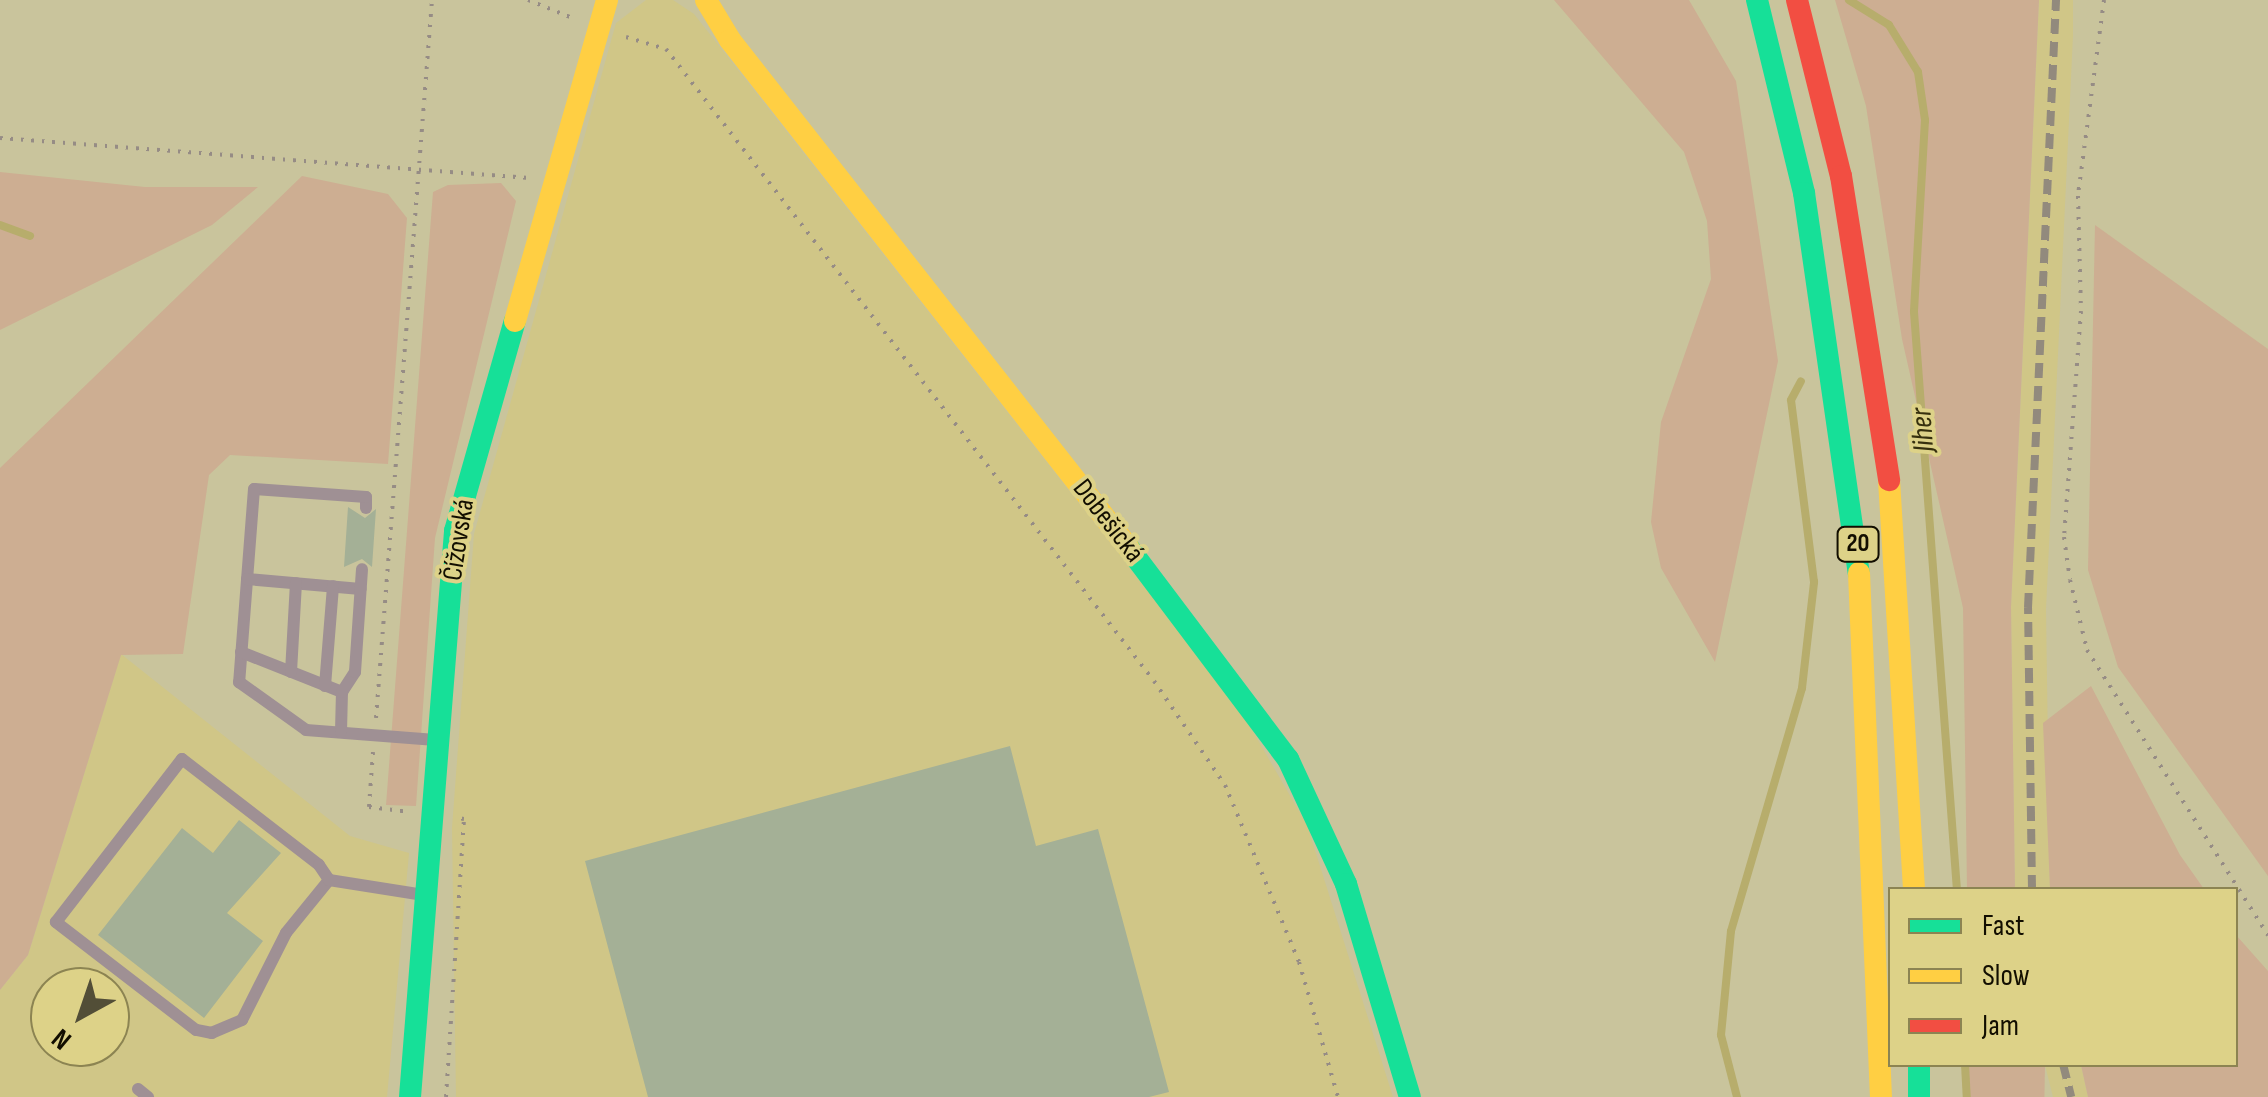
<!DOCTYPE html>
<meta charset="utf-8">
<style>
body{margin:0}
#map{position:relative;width:2268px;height:1097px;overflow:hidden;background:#c9c49c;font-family:"Sofia Sans Condensed",sans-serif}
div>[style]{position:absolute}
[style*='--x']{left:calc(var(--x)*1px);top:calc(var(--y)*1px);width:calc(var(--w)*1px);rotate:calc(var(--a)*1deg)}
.built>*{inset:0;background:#d0c687}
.green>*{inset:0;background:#cdae92;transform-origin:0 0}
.stream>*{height:8px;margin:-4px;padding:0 4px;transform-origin:4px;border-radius:4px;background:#b7ad6c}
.building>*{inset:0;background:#a4b096}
.path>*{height:4px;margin-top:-2px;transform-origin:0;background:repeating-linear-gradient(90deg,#968c85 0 2.5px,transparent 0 10.5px)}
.lane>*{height:12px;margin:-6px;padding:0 6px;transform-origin:6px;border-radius:6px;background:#9f9094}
.fast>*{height:22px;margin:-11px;padding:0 11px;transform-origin:11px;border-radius:11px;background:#16e098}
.slow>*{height:22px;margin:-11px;padding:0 11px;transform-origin:11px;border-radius:11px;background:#ffcf43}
.jam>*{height:22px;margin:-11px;padding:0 11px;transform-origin:11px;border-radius:11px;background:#f24e42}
.rail>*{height:8px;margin-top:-4px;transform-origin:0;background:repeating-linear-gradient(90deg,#928a7d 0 15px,transparent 0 23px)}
span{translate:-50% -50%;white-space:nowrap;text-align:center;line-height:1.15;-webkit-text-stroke:8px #ddd288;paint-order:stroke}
.shield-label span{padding:2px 8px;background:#ddd288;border:2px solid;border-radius:8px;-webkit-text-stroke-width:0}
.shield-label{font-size:25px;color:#120e00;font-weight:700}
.street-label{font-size:28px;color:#120e00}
.water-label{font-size:30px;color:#36300e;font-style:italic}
.legend{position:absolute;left:1888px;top:887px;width:350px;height:180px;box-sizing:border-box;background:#ddd288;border:2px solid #8c8452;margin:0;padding:12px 18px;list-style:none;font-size:30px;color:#120e00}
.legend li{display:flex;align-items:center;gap:20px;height:50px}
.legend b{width:50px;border:2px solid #8c8452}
.north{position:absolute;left:30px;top:967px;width:100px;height:100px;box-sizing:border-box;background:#ddd288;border:2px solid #8c8452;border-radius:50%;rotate:220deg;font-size:28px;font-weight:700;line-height:40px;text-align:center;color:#120e00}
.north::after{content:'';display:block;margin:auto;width:35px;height:45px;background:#524e37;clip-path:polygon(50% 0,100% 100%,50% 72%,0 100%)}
</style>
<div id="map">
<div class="built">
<i style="clip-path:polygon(646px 0,673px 0,694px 14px,1237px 704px,1307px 825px,1393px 1097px,456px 1097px,452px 828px,474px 534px,616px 23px)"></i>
<i style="clip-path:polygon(2039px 0,2073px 0,2073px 35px,2046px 609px,2050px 889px,2015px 889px,2011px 607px)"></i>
<i style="clip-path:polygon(evenodd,121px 654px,350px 836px,409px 853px,387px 1097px,0 1097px,0 990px,28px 955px,121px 654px,50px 987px,110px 987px,110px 1047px,50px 1047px,50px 987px)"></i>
<i style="clip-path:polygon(2045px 1065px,2081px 1065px,2088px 1097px,2053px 1097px)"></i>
</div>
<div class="green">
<i style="clip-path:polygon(1554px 0,1689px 0,1736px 81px,1778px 361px,1715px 662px,1661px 568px,1651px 522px,1661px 422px,1711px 279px,1707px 221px,1684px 152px)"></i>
<i style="clip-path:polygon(1835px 0,2039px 0,2011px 607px,2015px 889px,1967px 889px,1963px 608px,1902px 339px,1866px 106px)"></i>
<i style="clip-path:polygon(0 172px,145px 187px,258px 187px,212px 225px,0 330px)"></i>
<i style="clip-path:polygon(302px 176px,388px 194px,407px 218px,388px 464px,230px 455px,209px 475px,183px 654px,121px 655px,28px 955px,0 990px,0 468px)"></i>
<i style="clip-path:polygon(501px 183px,516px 201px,435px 538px,416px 806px,386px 805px,433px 192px,448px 185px)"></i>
<i style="clip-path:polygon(2095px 225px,2268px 349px,2268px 876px,2118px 667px,2088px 570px)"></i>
<i style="clip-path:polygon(2091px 686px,2180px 855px,2204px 889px,2050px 889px,2043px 723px)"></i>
<i style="clip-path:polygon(2236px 935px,2268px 971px,2268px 1097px,2088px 1097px,2081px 1065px,2236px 1064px)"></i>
<i style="left:1967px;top:1064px;width:78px;height:33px;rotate:1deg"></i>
</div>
<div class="stream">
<i style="--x:1849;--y:0;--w:47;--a:32"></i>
<i style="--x:1889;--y:25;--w:55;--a:58.3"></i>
<i style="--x:1918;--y:72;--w:49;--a:81.7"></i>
<i style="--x:1925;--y:120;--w:192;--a:93.3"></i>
<i style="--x:1914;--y:312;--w:580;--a:85.75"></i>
<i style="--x:0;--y:225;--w:32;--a:20"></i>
<i style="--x:1965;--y:1064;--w:33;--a:87"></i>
<i style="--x:1737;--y:1097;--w:64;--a:-104.5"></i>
<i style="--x:1721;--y:1035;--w:104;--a:-84.5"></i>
<i style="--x:1731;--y:931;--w:253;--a:-73.7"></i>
<i style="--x:1802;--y:688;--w:107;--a:-83.5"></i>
<i style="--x:1814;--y:582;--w:183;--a:-97.2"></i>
<i style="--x:1791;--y:400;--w:21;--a:-62"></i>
</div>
<div class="building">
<i style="clip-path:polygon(348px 507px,365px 518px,376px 509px,372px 567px,362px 559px,344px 567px)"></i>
<i style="clip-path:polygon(1010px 746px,1036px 846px,1098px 829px,1169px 1092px,1149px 1097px,648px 1097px,585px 861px)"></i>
<i style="clip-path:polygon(239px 820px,281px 853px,227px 913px,263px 941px,204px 1018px,98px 935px,182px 828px,213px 853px)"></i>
</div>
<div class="path">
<i style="--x:528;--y:0;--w:51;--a:22"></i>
<i style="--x:2104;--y:0;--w:198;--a:97.6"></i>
<i style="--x:2078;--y:196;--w:115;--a:88.5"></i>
<i style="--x:2081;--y:311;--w:227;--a:94.3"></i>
<i style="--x:2064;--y:537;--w:43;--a:82.1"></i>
<i style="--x:2070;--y:580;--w:72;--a:76.3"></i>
<i style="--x:2087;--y:650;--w:338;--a:57.6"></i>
<i style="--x:626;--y:37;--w:42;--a:16.7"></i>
<i style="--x:666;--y:49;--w:798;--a:52.33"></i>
<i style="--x:1154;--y:681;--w:126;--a:55.7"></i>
<i style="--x:1225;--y:785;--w:192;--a:67.3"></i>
<i style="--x:1299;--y:962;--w:141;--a:73.9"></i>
<i style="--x:0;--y:138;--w:531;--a:4.32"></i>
<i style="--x:376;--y:718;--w:720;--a:-85.54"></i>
<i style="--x:373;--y:752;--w:55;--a:94.2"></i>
<i style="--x:369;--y:807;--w:35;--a:7"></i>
<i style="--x:446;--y:1097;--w:279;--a:-86.3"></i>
<i style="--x:464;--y:819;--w:6;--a:-171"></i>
</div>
<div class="lane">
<i style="--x:366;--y:508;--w:11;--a:-90"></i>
<i style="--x:366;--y:497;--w:112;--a:-175.9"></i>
<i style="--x:254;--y:489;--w:194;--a:94.4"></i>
<i style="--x:239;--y:682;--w:82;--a:35.6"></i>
<i style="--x:306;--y:730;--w:130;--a:4.4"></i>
<i style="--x:247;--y:579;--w:114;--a:5"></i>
<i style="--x:241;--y:652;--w:109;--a:21.6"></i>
<i style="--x:291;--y:672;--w:89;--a:-86.8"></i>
<i style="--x:325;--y:686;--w:100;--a:-85.4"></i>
<i style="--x:341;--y:732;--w:40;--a:-88.6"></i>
<i style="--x:342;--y:692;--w:24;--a:-57"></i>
<i style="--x:355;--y:672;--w:103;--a:-86.1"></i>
<i style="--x:329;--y:880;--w:68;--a:129.1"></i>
<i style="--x:286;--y:933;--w:97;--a:116.8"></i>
<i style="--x:242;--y:1020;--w:33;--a:157"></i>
<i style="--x:212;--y:1033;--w:16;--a:-169"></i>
<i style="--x:196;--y:1030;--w:177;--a:-142.4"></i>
<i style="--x:56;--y:922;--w:206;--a:-52.3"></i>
<i style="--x:182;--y:759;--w:173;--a:37.7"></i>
<i style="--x:319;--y:865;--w:18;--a:56"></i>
<i style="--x:329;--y:880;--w:96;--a:9"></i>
<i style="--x:138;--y:1089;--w:13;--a:39"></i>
</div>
<div class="fast">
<i style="--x:1757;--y:0;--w:199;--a:76.3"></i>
<i style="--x:1804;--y:193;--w:384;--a:81.8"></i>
<i style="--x:1128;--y:547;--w:266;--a:53"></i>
<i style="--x:1288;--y:759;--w:138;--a:65.1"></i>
<i style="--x:1346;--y:884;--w:222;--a:73.3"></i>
<i style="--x:1919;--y:1064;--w:33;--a:90"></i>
<i style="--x:410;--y:1097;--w:568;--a:-85.45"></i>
<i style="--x:455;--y:531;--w:218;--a:-74.1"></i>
</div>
<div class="slow">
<i style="--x:706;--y:0;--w:47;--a:59"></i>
<i style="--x:730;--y:40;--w:645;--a:51.87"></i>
<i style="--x:515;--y:321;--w:334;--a:-74"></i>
<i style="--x:1889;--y:480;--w:411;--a:86.5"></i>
<i style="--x:1859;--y:573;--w:524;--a:87.6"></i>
</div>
<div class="jam">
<i style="--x:1797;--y:0;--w:181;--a:76"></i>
<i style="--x:1841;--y:176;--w:308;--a:81"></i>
</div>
<div class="rail">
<i style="--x:2032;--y:890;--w:282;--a:-90.8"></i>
<i style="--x:2028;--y:608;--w:609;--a:-87.36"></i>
<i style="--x:2063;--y:1064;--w:34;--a:76"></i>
</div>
<div class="shield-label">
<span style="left:1858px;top:544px">20</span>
</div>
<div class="street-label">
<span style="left:1108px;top:521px;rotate:52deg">Dobešická</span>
<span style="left:459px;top:540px;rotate:-81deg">Čížovská</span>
</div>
<div class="water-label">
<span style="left:1923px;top:430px;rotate:-94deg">Jiher</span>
</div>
<ul class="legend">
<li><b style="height:12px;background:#16e098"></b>Fast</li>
<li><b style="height:12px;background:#ffcf43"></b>Slow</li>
<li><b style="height:12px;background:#f24e42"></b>Jam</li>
</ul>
<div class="north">N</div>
</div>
